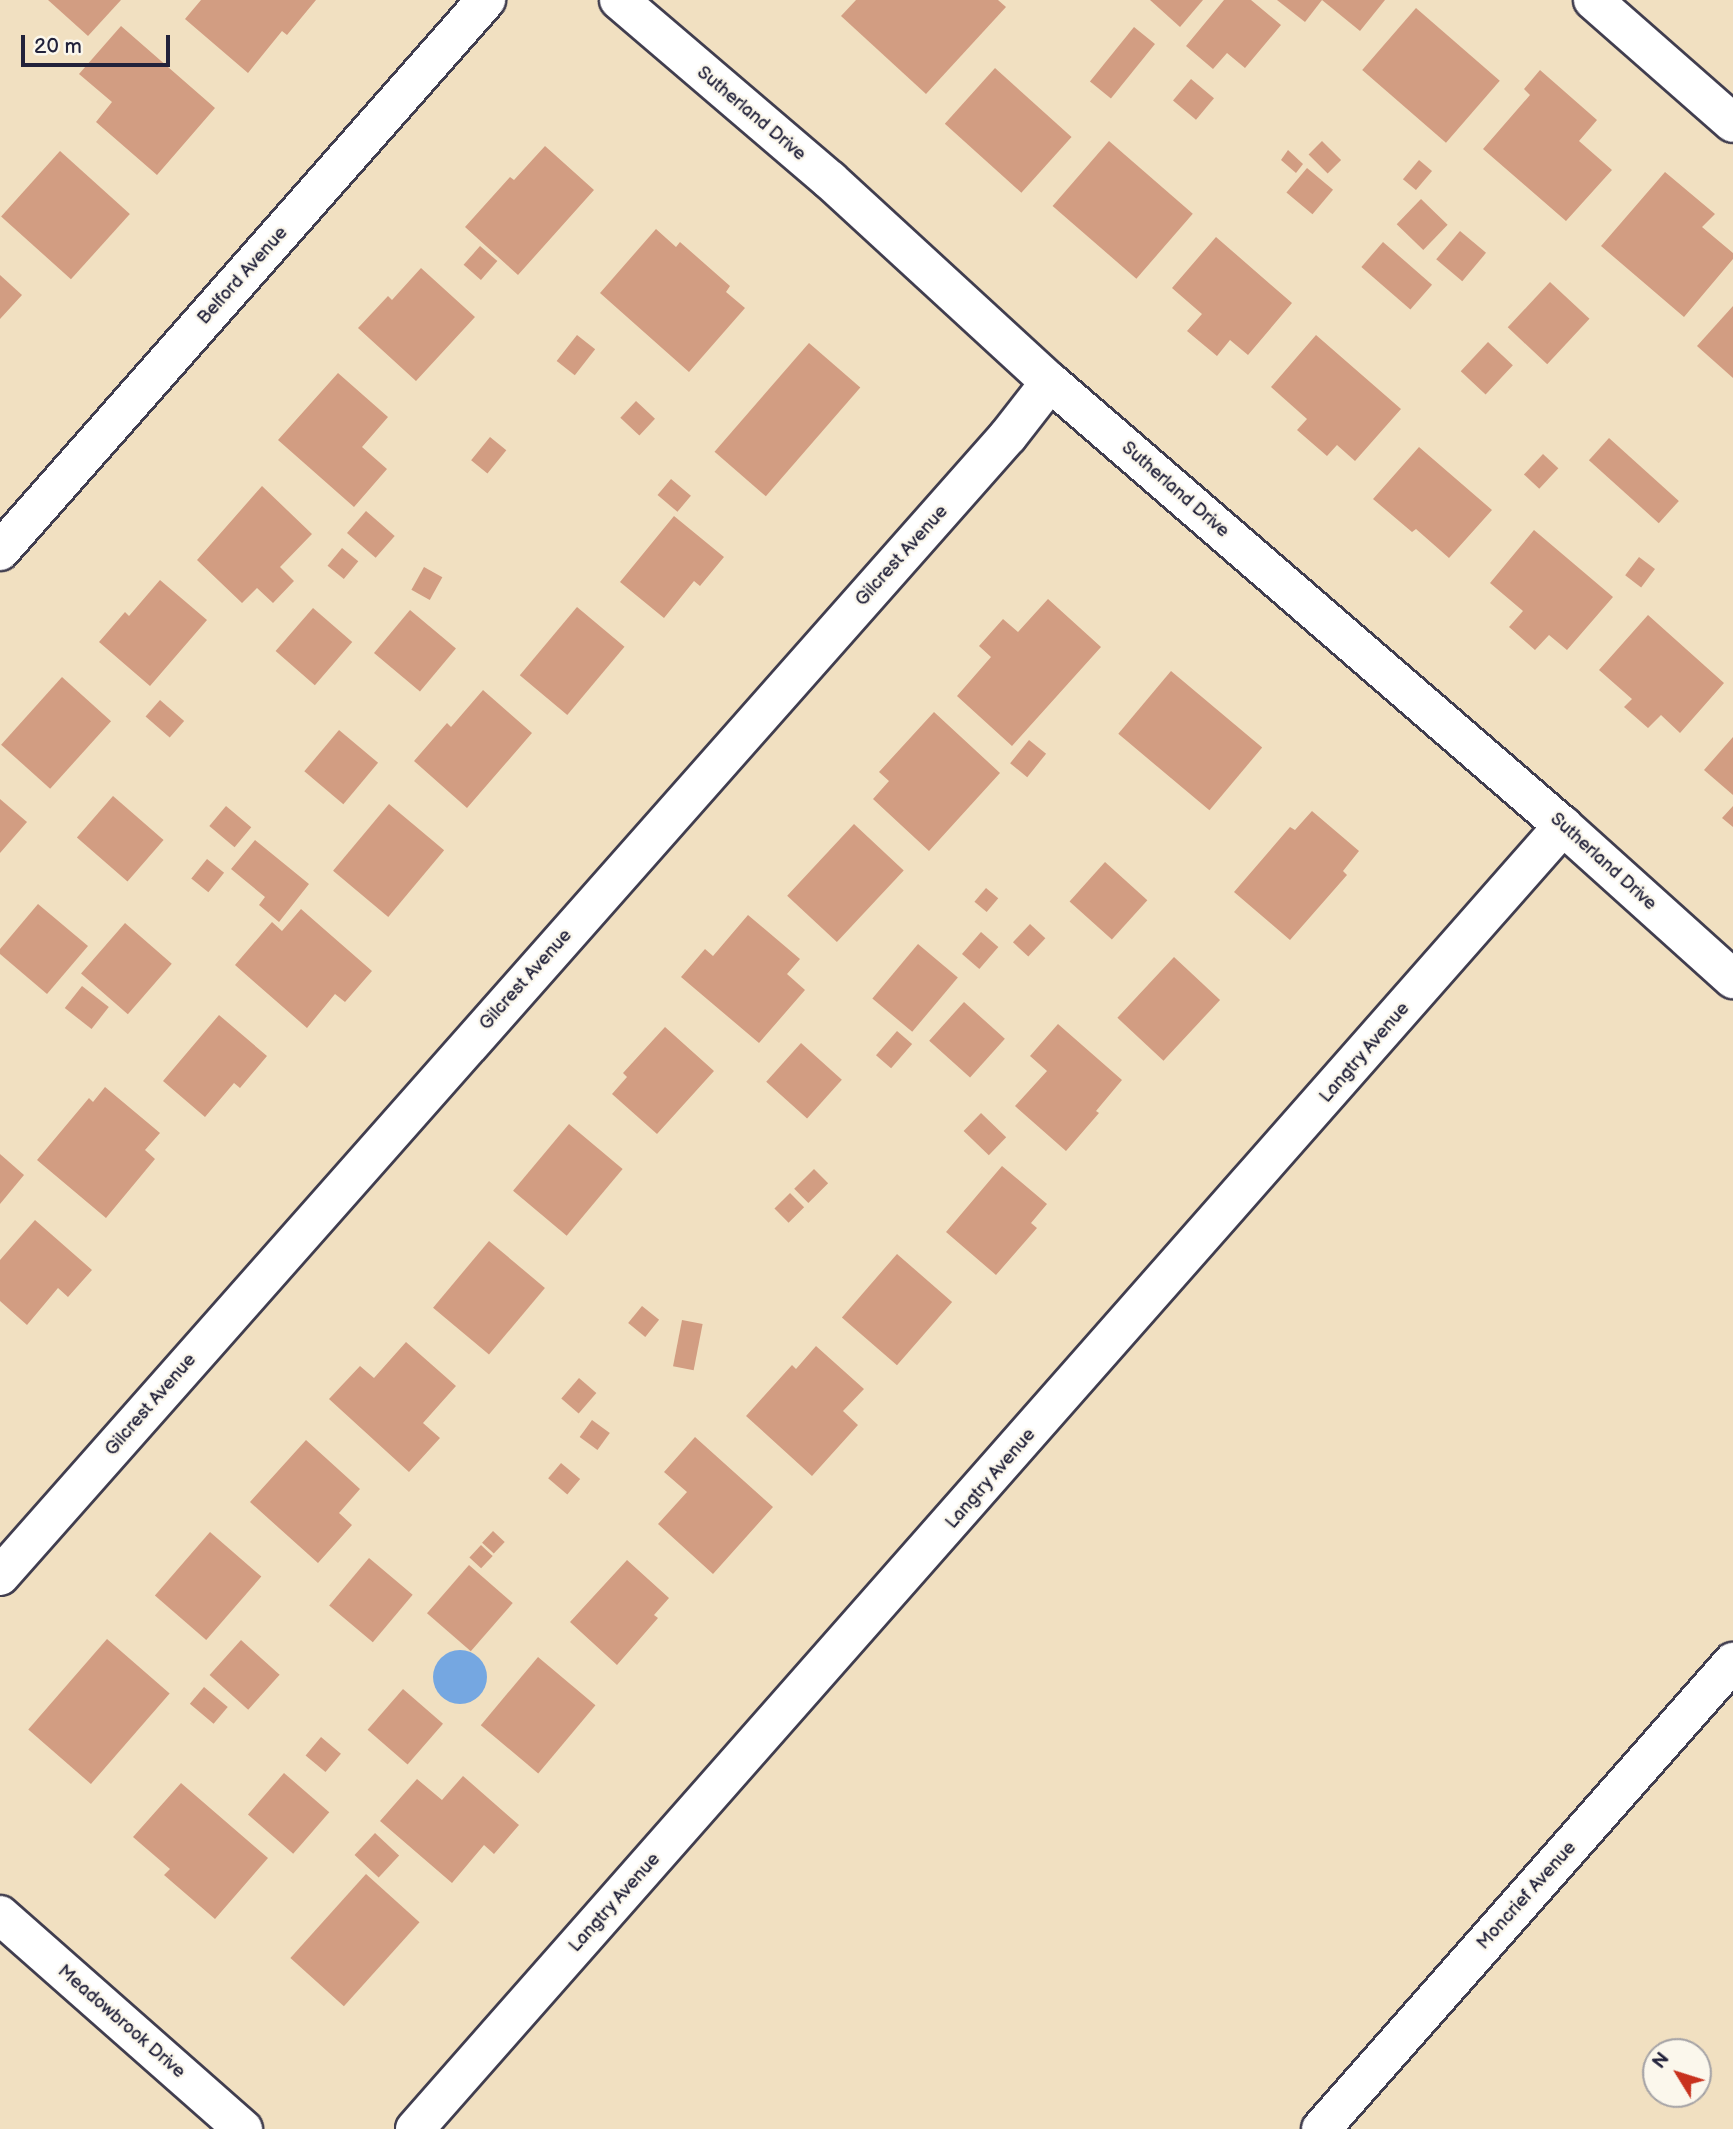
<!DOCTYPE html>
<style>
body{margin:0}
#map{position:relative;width:1733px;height:2129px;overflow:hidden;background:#f1e0c1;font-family:"Balsamiq Sans",sans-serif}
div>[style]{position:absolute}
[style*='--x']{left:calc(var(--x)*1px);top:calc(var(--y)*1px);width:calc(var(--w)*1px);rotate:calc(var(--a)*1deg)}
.water>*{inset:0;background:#75a7e1}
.round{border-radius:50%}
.building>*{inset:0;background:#d29d82;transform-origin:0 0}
.roads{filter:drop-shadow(2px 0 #413e4f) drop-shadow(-2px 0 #413e4f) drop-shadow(0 2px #413e4f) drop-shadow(0 -2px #413e4f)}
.street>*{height:38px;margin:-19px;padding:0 19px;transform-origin:19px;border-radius:19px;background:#fff}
span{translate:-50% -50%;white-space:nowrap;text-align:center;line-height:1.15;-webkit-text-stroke:5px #fbf7ec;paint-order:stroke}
.street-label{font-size:18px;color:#22223b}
.north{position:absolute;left:1642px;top:2038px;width:70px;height:70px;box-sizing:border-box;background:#fbf7ec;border:2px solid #a4a2a5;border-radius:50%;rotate:308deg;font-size:19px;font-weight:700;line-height:28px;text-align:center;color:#22223b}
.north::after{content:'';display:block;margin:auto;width:24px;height:32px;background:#c8321e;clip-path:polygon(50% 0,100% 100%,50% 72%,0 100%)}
.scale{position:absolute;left:21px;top:35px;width:149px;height:32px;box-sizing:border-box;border:4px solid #22223b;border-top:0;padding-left:9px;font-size:21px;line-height:24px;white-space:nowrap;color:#22223b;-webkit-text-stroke:5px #fbf7ec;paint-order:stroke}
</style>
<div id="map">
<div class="water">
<i class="round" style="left:433px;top:1650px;width:54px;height:54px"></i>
</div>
<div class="building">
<i style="clip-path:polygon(48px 0,121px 0,88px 36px)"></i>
<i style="clip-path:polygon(201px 0,316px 0,287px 35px,282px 31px,248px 73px,185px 19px)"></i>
<i style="clip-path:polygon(856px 0,998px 0,1006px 7px,926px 94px,841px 16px)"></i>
<i style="clip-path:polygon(1150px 0,1203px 0,1180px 27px)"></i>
<i style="clip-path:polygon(1224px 0,1251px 0,1281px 25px,1245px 68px,1227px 53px,1213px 69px,1186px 46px)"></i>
<i style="clip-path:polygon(1277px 0,1322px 0,1305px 22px)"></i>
<i style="clip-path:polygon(1322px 0,1385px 0,1360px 31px)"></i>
<i style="left:1416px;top:8px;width:111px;height:82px;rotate:41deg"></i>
<i style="clip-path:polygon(121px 26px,215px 108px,157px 175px,96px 122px,112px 102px,79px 74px)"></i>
<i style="left:1134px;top:27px;width:27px;height:70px;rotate:39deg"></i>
<i style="left:995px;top:68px;width:103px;height:75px;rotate:42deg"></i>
<i style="clip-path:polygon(1540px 70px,1597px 120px,1579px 141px,1612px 170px,1566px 221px,1483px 149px,1530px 95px,1524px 89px)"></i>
<i style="left:1191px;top:79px;width:30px;height:28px;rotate:40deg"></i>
<i style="left:1109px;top:141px;width:111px;height:86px;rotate:41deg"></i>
<i style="left:1322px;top:141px;width:27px;height:19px;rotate:45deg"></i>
<i style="clip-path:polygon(545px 146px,594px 190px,518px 275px,465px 227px,510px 177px,514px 180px)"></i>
<i style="clip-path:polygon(1288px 150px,1303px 164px,1296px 173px,1281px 160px)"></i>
<i style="left:60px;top:151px;width:94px;height:88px;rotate:42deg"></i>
<i style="left:1419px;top:160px;width:17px;height:25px;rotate:40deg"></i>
<i style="left:1307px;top:168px;width:34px;height:32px;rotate:40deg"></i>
<i style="clip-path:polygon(1665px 172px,1715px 214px,1702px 227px,1733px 253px,1733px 259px,1684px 317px,1601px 246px)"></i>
<i style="left:1421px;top:199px;width:37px;height:35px;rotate:44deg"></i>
<i style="clip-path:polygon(656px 229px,676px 247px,680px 242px,730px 286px,726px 292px,745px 308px,689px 372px,600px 293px)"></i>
<i style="left:1460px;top:231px;width:34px;height:37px;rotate:40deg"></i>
<i style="clip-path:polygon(1216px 237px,1292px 303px,1248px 355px,1230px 340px,1217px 356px,1187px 331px,1202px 314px,1172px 288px)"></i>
<i style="left:1383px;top:242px;width:65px;height:33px;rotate:41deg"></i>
<i style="left:480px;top:246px;width:23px;height:25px;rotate:41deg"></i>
<i style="clip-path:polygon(421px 268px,475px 317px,416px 381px,358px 328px,388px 296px,392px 300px)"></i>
<i style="clip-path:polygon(0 275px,22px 295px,0 319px)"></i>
<i style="left:1550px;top:282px;width:54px;height:62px;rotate:43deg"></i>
<i style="clip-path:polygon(1733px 306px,1733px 378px,1697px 346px)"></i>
<i style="left:577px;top:335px;width:23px;height:33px;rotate:38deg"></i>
<i style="clip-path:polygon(1316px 335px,1401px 409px,1355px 461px,1337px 445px,1327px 456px,1297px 430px,1307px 419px,1271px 387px)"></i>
<i style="left:1488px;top:342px;width:34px;height:40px;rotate:43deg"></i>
<i style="left:809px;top:343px;width:68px;height:144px;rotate:41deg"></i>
<i style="clip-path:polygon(338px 373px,388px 417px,362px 447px,387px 469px,354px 507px,278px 440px)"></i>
<i style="left:636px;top:401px;width:26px;height:23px;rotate:43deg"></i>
<i style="left:490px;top:437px;width:21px;height:30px;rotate:39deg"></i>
<i style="left:1609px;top:438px;width:94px;height:30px;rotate:42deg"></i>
<i style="clip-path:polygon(1419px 447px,1492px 510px,1449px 558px,1416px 529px,1412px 532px,1373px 499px)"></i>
<i style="left:1543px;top:454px;width:21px;height:28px;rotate:43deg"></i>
<i style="left:671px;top:479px;width:26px;height:21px;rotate:40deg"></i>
<i style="clip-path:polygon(262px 486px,312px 534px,280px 567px,294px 581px,273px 603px,257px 588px,242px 603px,197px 560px)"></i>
<i style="left:366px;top:511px;width:38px;height:29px;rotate:41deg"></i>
<i style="clip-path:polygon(674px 516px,724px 557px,700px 586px,694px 581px,664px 618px,620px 582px)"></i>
<i style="clip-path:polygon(1534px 530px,1613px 597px,1567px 650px,1549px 635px,1535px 650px,1509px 627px,1523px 611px,1490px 583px)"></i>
<i style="left:342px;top:548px;width:21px;height:23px;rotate:39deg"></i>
<i style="left:1639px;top:557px;width:20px;height:23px;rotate:37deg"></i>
<i style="left:424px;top:567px;width:21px;height:26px;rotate:29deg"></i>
<i style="clip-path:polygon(160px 580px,207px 620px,150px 686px,99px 642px,125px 612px,129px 616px)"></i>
<i style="clip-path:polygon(1048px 599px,1101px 647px,1012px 746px,957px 696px,991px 657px,979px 646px,1003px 619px,1018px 632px)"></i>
<i style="left:577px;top:607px;width:62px;height:89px;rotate:40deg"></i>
<i style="left:313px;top:608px;width:52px;height:57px;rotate:41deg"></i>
<i style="left:410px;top:610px;width:60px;height:56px;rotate:40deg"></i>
<i style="clip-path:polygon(1648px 615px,1724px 683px,1680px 733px,1661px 715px,1648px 728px,1624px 707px,1632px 699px,1599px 670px)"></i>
<i style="left:1171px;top:671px;width:119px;height:82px;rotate:40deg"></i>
<i style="left:62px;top:677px;width:66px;height:91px;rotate:42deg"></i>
<i style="clip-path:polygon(483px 690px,532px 733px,467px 808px,414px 761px,447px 723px,451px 727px)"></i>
<i style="left:160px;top:700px;width:32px;height:22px;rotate:41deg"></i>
<i style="clip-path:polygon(934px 712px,1000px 773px,929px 851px,873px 799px,889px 781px,879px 772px)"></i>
<i style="left:339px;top:730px;width:51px;height:54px;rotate:40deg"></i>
<i style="clip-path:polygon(1733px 737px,1733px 795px,1704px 770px)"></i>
<i style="left:1029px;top:740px;width:22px;height:30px;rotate:39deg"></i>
<i style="left:113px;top:796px;width:67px;height:55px;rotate:41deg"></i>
<i style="clip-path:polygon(0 799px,27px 822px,0 853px)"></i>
<i style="left:389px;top:804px;width:72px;height:87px;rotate:40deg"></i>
<i style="left:226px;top:806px;width:33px;height:26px;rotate:40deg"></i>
<i style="clip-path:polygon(1733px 806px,1733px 827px,1722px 818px)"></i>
<i style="clip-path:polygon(1312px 811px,1359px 851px,1343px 871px,1347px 875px,1290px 940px,1234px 892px,1290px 827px,1295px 830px)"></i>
<i style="left:854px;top:824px;width:68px;height:98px;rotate:43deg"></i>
<i style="clip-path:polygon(255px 840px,309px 884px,279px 922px,259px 905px,265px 897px,231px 869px)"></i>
<i style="left:207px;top:859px;width:22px;height:25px;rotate:39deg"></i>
<i style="left:1105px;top:862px;width:57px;height:53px;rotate:42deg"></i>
<i style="left:986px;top:888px;width:16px;height:18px;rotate:40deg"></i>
<i style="clip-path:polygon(38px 904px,88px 946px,47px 994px,0 954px,0 949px)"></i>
<i style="clip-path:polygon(301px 909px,372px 971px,345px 1002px,335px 994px,307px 1028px,235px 965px,272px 922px,282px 931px)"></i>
<i style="clip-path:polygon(748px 915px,800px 959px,787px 974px,805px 990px,759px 1043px,681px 977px,705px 949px,713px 956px)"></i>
<i style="left:125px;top:923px;width:62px;height:67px;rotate:41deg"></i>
<i style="left:1030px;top:924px;width:21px;height:25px;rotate:43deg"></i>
<i style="left:981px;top:932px;width:23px;height:29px;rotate:41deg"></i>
<i style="left:918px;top:944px;width:52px;height:71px;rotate:40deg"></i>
<i style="left:1174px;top:957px;width:63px;height:83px;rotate:43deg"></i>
<i style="left:82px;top:986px;width:34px;height:28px;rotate:38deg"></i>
<i style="left:964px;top:1002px;width:55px;height:52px;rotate:42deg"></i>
<i style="clip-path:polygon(219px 1015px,267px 1056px,240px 1088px,234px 1083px,205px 1117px,163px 1081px)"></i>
<i style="clip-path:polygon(1058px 1024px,1122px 1080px,1096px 1111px,1099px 1113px,1066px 1151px,1015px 1106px,1047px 1071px,1030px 1056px)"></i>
<i style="clip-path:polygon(665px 1027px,714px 1071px,657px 1134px,612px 1094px,627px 1077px,623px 1073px)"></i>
<i style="left:897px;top:1031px;width:20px;height:32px;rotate:41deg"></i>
<i style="left:801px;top:1043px;width:55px;height:52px;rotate:42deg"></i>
<i style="clip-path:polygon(105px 1087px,160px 1133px,145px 1150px,155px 1159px,106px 1218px,37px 1160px,89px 1098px,93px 1102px)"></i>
<i style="left:981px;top:1113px;width:35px;height:25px;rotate:44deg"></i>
<i style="left:569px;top:1124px;width:70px;height:87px;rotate:40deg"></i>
<i style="clip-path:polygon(0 1154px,24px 1175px,0 1204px)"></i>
<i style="clip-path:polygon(1002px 1166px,1047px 1204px,1031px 1223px,1037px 1228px,996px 1275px,946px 1232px)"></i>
<i style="left:814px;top:1169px;width:20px;height:28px;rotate:45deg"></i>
<i style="left:790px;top:1193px;width:20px;height:22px;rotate:45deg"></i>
<i style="clip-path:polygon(35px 1220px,92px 1270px,68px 1297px,58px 1288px,27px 1325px,0 1301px,0 1260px)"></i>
<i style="left:489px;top:1241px;width:73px;height:87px;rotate:40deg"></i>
<i style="left:897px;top:1254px;width:73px;height:84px;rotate:41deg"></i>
<i style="left:642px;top:1306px;width:22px;height:22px;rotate:39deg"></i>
<i style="left:682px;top:1320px;width:21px;height:47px;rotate:11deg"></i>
<i style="clip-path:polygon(406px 1342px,456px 1386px,423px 1423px,440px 1438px,409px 1472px,329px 1399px,360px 1366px,374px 1378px)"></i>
<i style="clip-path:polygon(816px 1346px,864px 1389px,843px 1411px,858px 1425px,812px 1476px,746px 1416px,792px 1365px,796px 1369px)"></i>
<i style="left:579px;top:1378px;width:23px;height:27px;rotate:41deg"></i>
<i style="left:592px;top:1420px;width:22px;height:21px;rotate:36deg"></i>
<i style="clip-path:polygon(695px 1437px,773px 1507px,713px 1574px,658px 1524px,687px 1492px,664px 1472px)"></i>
<i style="clip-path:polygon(306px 1440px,360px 1489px,339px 1513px,352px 1525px,318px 1563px,250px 1502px)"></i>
<i style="left:561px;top:1463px;width:25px;height:20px;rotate:40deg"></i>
<i style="left:493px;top:1531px;width:16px;height:16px;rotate:43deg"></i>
<i style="left:210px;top:1532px;width:68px;height:84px;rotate:41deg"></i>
<i style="left:481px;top:1545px;width:16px;height:17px;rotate:43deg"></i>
<i style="left:369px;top:1558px;width:57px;height:62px;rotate:40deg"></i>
<i style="clip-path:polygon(627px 1560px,669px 1598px,654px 1615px,658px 1618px,617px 1665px,570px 1622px)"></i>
<i style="left:469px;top:1565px;width:58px;height:64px;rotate:41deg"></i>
<i style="left:107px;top:1639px;width:83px;height:120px;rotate:41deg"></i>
<i style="left:241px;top:1640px;width:52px;height:47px;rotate:42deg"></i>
<i style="left:538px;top:1657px;width:75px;height:89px;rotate:40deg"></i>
<i style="left:204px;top:1687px;width:31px;height:22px;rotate:40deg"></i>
<i style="left:403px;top:1689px;width:53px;height:54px;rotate:41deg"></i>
<i style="left:321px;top:1737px;width:26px;height:24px;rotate:40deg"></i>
<i style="left:284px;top:1773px;width:60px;height:55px;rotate:41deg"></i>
<i style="clip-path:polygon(463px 1776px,519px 1825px,494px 1854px,484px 1845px,452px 1883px,380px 1821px,417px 1779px,442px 1800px)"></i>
<i style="clip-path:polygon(181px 1783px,268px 1858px,215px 1919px,164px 1875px,170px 1869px,133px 1837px)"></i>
<i style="left:375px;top:1833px;width:33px;height:30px;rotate:43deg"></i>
<i style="left:366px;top:1874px;width:72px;height:113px;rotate:42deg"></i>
</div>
<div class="roads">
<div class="street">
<i style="--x:619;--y:0;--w:277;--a:40.5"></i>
<i style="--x:830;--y:180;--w:299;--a:42.6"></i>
<i style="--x:1050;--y:382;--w:678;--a:40.88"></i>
<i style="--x:1563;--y:826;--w:229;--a:42"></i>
<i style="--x:1593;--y:0;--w:186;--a:41.3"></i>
<i style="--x:0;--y:551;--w:735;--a:-48.59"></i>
<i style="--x:0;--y:1576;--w:1522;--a:-48.52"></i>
<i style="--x:1008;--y:436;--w:68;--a:-52.1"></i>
<i style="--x:0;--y:1915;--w:324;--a:41.4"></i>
<i style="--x:415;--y:2129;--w:1737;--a:-48.62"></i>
<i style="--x:1321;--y:2129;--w:623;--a:-48.58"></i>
</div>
</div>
<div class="street-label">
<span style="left:751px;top:114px;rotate:40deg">Sutherland Drive</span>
<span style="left:243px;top:276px;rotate:-48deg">Belford Avenue</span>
<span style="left:1175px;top:490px;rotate:41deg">Sutherland Drive</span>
<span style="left:902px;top:556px;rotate:-48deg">Gilcrest Avenue</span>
<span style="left:1603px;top:862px;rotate:42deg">Sutherland Drive</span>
<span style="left:526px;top:980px;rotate:-48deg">Gilcrest Avenue</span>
<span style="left:1365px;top:1053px;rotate:-49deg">Langtry Avenue</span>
<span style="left:151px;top:1405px;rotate:-49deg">Gilcrest Avenue</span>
<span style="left:991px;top:1479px;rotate:-49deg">Langtry Avenue</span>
<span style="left:1527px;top:1896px;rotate:-48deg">Moncrief Avenue</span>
<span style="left:615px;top:1903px;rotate:-48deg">Langtry Avenue</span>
<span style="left:121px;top:2022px;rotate:41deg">Meadowbrook Drive</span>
</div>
<div class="north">N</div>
<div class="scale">20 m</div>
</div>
